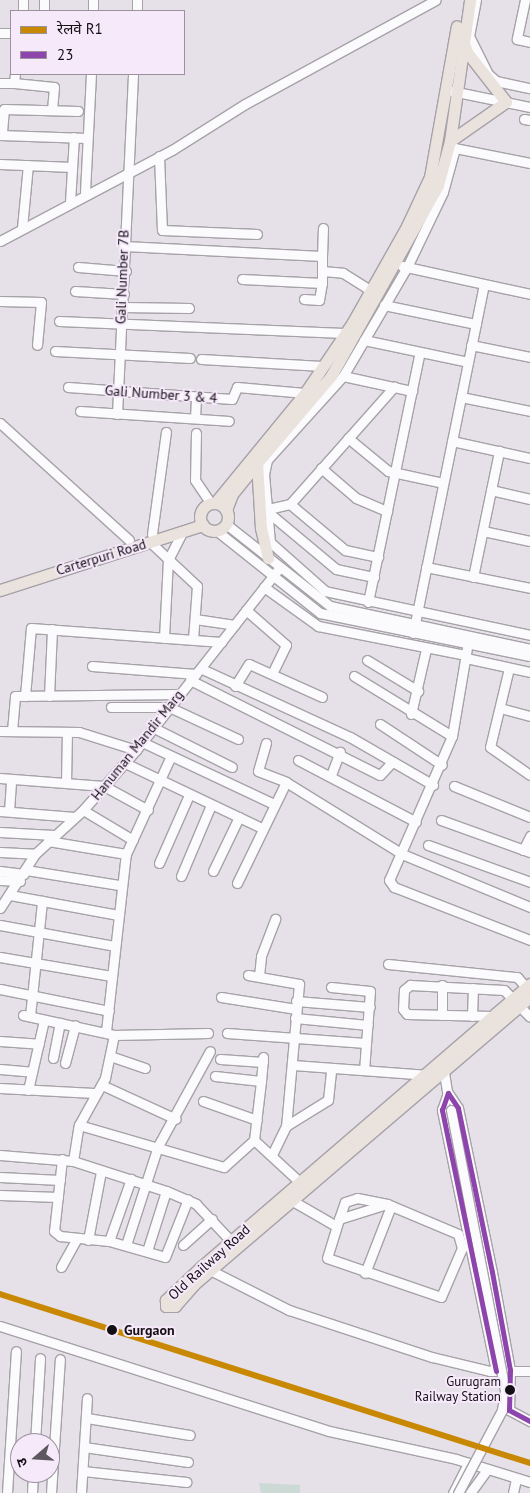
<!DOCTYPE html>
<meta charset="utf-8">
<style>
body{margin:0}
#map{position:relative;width:530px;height:1493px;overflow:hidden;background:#e6e0e8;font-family:"PT Sans","Noto Sans Devanagari",sans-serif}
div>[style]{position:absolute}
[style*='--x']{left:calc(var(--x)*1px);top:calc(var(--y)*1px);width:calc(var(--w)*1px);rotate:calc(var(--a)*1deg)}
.green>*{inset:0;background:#cdd9d4}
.roads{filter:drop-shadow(1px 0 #a6a2a8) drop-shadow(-1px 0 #a6a2a8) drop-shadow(0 1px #a6a2a8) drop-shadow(0 -1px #a6a2a8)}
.minor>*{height:9px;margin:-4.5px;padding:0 4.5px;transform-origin:4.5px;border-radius:4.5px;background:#fbfafc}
.major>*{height:11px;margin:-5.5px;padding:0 5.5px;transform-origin:5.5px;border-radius:5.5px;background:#eae2dd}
.major>.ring{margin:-5.5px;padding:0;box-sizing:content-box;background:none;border:11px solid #eae2dd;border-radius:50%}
.bridges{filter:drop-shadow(1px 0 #a6a2a8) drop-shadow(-1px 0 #a6a2a8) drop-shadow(0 1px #a6a2a8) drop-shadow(0 -1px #a6a2a8)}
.minor-bridge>*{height:9px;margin:-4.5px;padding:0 4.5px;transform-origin:4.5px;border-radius:4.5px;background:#fbfafc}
.bus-1>*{height:5px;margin:-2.5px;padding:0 2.5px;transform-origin:2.5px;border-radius:2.5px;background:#8e44ad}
.rail-1>*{height:6px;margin:-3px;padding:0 3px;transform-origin:3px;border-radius:3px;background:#c98804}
.dots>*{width:14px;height:14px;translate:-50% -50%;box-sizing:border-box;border:2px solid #f5e9fa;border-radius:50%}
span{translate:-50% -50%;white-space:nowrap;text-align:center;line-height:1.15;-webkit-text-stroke:4px #f5e9fa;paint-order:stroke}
.bus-label{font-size:13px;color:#130f15}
.right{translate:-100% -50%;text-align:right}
.street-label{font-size:14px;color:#130f15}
.stop-label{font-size:14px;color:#130f15;font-weight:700}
.left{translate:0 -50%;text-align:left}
.legend{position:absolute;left:10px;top:10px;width:175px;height:65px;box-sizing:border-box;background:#f5e9fa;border:1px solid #9b929e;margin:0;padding:6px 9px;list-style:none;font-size:15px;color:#130f15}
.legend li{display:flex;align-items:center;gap:10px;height:25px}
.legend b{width:25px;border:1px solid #9b929e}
.north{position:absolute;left:10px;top:1433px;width:50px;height:50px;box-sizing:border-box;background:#f5e9fa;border:1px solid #9b929e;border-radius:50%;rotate:251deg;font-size:14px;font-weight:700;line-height:20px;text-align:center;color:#130f15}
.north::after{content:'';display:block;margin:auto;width:18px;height:22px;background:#5d585f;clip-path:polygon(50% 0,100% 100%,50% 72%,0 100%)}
</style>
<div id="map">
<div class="green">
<i style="clip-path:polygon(259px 1483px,300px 1485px,300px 1493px,261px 1493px)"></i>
</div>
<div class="roads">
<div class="minor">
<i style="--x:476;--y:0;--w:37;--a:101"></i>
<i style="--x:469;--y:36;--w:42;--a:63.4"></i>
<i style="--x:488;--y:74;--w:11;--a:41"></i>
<i style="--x:496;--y:81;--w:35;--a:12"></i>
<i style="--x:525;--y:0;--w:40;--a:102"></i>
<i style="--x:517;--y:39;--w:13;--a:13"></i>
<i style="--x:23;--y:11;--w:11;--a:-90"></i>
<i style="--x:44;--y:11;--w:11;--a:-90"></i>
<i style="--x:93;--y:11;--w:11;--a:-90"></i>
<i style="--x:137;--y:11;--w:11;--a:-90"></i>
<i style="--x:0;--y:33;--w:11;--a:0"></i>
<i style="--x:0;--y:83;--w:14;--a:0"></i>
<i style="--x:14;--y:83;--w:9;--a:-84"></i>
<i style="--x:14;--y:83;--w:40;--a:5.7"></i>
<i style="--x:54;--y:87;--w:22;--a:95"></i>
<i style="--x:452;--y:91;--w:80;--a:11.6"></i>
<i style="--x:524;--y:119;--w:6;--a:9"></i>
<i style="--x:2;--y:132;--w:23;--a:-85"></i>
<i style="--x:4;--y:109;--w:74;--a:1.5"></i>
<i style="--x:0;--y:135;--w:87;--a:2"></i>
<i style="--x:159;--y:156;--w:74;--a:87.7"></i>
<i style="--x:162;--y:230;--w:95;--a:2.4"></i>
<i style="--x:530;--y:163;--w:76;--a:-168.7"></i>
<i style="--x:455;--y:148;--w:46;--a:105.3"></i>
<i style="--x:443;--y:192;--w:83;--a:115.6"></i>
<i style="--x:407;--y:267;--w:126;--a:120.4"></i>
<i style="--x:343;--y:376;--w:113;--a:132.1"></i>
<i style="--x:267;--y:460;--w:14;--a:102"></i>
<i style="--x:264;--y:474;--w:68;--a:85"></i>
<i style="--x:270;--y:542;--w:74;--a:41.7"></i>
<i style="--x:325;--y:591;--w:210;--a:12.1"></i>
<i style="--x:0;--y:164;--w:72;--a:2.4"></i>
<i style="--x:85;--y:192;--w:118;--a:-87.1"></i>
<i style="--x:70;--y:202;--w:65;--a:-86.5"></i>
<i style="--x:22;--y:228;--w:63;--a:-84.6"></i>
<i style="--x:0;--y:241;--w:195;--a:-27.9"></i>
<i style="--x:172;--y:150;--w:86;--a:-32.2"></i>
<i style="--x:245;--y:104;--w:217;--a:-28.6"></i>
<i style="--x:124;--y:246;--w:198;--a:2.9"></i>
<i style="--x:322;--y:256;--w:28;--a:-88"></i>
<i style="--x:402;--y:266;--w:131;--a:12.3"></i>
<i style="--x:78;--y:267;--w:48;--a:4.8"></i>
<i style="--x:322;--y:271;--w:21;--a:5"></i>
<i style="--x:343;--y:273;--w:32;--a:32"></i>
<i style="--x:242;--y:279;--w:80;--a:2.9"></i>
<i style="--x:322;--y:283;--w:27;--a:-90"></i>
<i style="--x:75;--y:291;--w:49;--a:3.5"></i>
<i style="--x:304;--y:299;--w:15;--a:4"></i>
<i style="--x:319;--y:300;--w:17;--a:-80"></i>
<i style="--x:0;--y:301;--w:41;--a:1.4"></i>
<i style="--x:41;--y:302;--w:43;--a:95.3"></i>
<i style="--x:384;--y:305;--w:94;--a:11.7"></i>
<i style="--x:123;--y:307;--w:66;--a:0.9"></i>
<i style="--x:59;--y:321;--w:285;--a:2.4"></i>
<i style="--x:364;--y:340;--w:106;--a:11.9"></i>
<i style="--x:471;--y:345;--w:60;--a:11.5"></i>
<i style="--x:55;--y:351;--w:135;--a:3"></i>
<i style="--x:201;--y:359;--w:121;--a:3.3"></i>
<i style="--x:343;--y:376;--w:71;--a:12.3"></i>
<i style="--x:68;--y:387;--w:164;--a:4.2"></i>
<i style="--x:232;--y:399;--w:13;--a:-67"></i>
<i style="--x:237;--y:387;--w:68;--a:5"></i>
<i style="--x:461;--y:397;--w:70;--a:11.5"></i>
<i style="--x:80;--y:411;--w:149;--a:3.8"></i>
<i style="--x:117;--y:414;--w:340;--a:-87.3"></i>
<i style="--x:195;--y:418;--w:20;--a:-87"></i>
<i style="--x:0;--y:423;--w:174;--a:42.2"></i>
<i style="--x:196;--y:433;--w:47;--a:91.2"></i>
<i style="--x:195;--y:480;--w:29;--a:56"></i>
<i style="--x:348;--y:438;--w:52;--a:39.5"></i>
<i style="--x:388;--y:471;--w:56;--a:12.3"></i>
<i style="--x:452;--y:441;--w:80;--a:12.3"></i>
<i style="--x:321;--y:468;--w:46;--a:40.6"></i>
<i style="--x:356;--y:498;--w:34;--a:23"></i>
<i style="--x:491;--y:490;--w:40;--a:13"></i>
<i style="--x:290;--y:504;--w:72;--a:39.9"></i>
<i style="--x:345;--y:550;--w:34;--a:12"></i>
<i style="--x:268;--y:509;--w:23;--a:-13"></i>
<i style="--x:290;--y:504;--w:157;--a:-48.4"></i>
<i style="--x:269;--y:513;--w:87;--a:39.9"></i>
<i style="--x:336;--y:569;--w:39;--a:12"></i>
<i style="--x:226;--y:524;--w:132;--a:38.3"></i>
<i style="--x:330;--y:606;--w:205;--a:12.1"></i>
<i style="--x:217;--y:531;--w:132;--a:38.5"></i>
<i style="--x:320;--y:613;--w:214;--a:11.6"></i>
<i style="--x:483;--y:531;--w:48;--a:12"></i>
<i style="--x:152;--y:534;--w:103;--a:-82.2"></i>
<i style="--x:150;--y:542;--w:64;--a:43.1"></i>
<i style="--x:197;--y:586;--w:53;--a:94.3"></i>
<i style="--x:426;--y:567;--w:106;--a:11.4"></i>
<i style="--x:473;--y:577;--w:129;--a:-78.3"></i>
<i style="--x:264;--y:587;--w:67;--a:35.8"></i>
<i style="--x:318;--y:626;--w:151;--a:11.1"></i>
<i style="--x:368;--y:602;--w:255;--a:-78.3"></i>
<i style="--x:246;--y:610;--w:53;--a:41.2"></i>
<i style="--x:286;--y:645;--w:32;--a:116"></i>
<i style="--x:195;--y:619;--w:40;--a:8.5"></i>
<i style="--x:413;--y:633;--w:356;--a:-78.5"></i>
<i style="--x:469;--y:636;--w:101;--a:99.6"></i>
<i style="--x:452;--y:736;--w:157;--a:113.6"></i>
<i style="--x:389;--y:880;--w:9;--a:54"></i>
<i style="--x:394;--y:887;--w:146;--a:21.3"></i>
<i style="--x:164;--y:638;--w:78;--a:-87.1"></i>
<i style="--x:168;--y:560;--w:31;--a:-63"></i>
<i style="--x:466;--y:658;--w:66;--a:12.3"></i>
<i style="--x:367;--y:660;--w:60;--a:31.3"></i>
<i style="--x:92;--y:666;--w:104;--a:4.4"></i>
<i style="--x:509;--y:668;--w:81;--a:103.5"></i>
<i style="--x:490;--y:747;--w:49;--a:35"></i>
<i style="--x:202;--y:669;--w:163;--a:24.7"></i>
<i style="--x:350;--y:737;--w:96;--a:30"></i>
<i style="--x:354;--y:676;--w:115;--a:31.5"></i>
<i style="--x:190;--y:680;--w:212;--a:26.6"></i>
<i style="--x:380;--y:775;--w:16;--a:-47"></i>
<i style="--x:235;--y:686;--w:26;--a:-58"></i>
<i style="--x:249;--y:664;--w:80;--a:24.3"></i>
<i style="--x:25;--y:696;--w:68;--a:-85"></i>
<i style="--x:31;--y:628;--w:191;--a:4.2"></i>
<i style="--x:49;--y:696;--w:67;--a:-87.4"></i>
<i style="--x:111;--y:707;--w:58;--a:0"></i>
<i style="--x:169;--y:707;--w:76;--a:24.9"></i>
<i style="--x:500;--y:708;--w:31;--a:15"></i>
<i style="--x:411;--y:714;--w:67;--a:-77"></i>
<i style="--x:380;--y:724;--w:74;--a:33.5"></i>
<i style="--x:154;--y:728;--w:87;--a:26.6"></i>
<i style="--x:0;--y:731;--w:79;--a:0.7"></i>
<i style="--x:79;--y:732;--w:60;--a:17.5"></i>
<i style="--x:12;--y:731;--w:35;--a:-85"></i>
<i style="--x:15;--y:696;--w:164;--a:-0.7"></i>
<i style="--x:142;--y:742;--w:146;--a:25.2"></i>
<i style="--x:266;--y:743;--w:29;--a:106"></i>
<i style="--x:258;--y:771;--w:30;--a:21"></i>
<i style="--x:286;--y:782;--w:137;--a:31.8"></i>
<i style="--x:402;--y:854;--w:139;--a:22.5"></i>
<i style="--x:298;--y:760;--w:133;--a:27.7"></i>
<i style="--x:125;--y:763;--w:152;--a:25.4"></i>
<i style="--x:331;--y:775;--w:25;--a:-69"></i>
<i style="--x:0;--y:778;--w:104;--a:4.4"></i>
<i style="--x:104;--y:786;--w:50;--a:28.6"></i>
<i style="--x:66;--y:783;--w:51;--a:-88.9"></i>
<i style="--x:454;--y:786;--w:82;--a:22.2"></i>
<i style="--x:83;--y:810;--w:58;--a:31"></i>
<i style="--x:0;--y:811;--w:75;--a:4.6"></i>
<i style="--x:9;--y:811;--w:32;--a:-86"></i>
<i style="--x:441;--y:820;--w:95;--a:19.8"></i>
<i style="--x:0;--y:832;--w:54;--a:3.2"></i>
<i style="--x:48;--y:841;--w:79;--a:9.5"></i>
<i style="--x:428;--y:845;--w:109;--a:19.9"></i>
<i style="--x:523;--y:850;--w:16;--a:-63"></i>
<i style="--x:0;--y:852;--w:35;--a:3"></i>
<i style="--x:159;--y:863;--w:74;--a:-66.2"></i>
<i style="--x:26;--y:870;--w:94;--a:9.2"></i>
<i style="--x:0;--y:871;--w:24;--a:7"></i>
<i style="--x:213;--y:871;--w:60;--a:-64.3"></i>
<i style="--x:181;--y:876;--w:77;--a:-67.1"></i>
<i style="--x:0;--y:880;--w:20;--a:3"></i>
<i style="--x:237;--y:883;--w:112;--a:-64.1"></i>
<i style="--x:10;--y:895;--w:110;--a:10.5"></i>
<i style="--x:0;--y:908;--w:64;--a:-57.1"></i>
<i style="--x:35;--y:854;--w:65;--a:-42.5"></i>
<i style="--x:83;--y:810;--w:80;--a:-48.5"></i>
<i style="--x:136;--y:750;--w:231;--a:-51.8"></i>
<i style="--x:0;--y:925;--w:116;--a:10.4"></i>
<i style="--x:0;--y:957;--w:113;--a:9.7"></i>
<i style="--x:388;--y:964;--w:130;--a:5.8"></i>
<i style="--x:517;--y:977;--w:13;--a:48"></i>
<i style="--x:248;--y:975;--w:52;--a:10"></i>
<i style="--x:299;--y:984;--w:143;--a:95.2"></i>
<i style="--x:286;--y:1126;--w:30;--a:116"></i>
<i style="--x:259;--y:976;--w:20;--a:-84"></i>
<i style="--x:261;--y:956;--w:40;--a:-69"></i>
<i style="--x:442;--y:985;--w:30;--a:90"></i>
<i style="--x:331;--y:987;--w:39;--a:6"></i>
<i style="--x:370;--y:991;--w:79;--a:94.3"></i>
<i style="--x:0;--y:989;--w:111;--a:11.4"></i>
<i style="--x:221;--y:997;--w:76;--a:9.1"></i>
<i style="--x:296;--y:1001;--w:74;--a:4.6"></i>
<i style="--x:23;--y:1015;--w:93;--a:12.4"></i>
<i style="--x:114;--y:1035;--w:94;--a:-1.2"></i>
<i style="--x:30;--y:1016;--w:116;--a:-84"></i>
<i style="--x:472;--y:1016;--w:28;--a:-88"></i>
<i style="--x:491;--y:1016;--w:84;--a:-178.6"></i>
<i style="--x:407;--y:1014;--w:6;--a:-129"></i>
<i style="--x:403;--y:1009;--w:19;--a:-87"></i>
<i style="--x:404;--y:990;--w:8;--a:-40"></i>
<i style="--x:410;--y:985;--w:94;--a:3"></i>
<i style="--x:504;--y:990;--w:37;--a:46"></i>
<i style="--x:295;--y:1018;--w:73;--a:5.5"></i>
<i style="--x:106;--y:1031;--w:178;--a:-83.6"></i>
<i style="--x:126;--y:854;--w:106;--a:-65.4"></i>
<i style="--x:227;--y:1033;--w:139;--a:4.1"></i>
<i style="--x:0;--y:1041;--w:39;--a:4"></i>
<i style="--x:110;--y:1056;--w:37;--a:19"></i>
<i style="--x:53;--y:1058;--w:36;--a:-79"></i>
<i style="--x:220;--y:1059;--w:43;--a:4"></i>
<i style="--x:65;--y:1063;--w:39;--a:-75"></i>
<i style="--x:293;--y:1065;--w:136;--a:4.2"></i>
<i style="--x:443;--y:1066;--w:31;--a:81"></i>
<i style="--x:0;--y:1069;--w:32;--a:5"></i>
<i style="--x:215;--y:1076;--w:46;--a:6.2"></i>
<i style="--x:261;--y:1081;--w:24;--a:-85"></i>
<i style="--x:102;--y:1085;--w:81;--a:24.7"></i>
<i style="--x:0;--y:1088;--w:94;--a:3"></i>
<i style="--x:28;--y:1090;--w:72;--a:-77.1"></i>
<i style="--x:203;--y:1101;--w:57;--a:19.4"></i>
<i style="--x:79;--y:1125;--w:151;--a:16.2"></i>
<i style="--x:224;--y:1167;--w:40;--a:-42"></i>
<i style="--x:254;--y:1140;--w:59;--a:-83.2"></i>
<i style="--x:286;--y:1126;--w:49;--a:-31.8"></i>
<i style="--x:328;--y:1100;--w:31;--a:-84"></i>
<i style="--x:254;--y:1140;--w:67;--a:42.6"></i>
<i style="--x:0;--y:1155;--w:73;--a:4.7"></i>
<i style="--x:73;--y:1161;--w:98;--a:17.9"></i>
<i style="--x:166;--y:1191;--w:33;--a:23"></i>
<i style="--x:196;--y:1204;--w:51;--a:46.6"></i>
<i style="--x:62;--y:1159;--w:72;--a:96.3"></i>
<i style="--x:54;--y:1231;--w:8;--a:40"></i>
<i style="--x:60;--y:1236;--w:49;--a:5.8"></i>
<i style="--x:109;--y:1241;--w:58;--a:15.9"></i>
<i style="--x:165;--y:1257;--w:62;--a:-68.4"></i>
<i style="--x:73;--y:1161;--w:36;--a:-81"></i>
<i style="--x:79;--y:1125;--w:54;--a:-61"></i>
<i style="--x:105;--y:1078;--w:44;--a:-78.2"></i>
<i style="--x:0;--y:1177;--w:60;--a:2.9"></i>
<i style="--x:0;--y:1195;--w:58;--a:2"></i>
<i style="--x:291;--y:1200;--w:52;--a:30"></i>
<i style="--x:339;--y:1219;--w:18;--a:-71"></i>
<i style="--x:345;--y:1202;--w:13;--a:-18"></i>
<i style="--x:357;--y:1198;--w:31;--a:11"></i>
<i style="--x:387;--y:1204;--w:77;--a:22.9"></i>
<i style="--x:458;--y:1234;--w:15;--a:74"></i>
<i style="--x:462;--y:1248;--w:53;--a:113.2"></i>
<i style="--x:441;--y:1297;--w:120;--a:-161.1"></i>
<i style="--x:327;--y:1258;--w:41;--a:-72.9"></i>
<i style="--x:339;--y:1219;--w:50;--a:-17.4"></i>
<i style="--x:88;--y:1240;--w:70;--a:-79.3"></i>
<i style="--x:109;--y:1241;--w:66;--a:-70.5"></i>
<i style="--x:126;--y:1245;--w:104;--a:-72.1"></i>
<i style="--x:158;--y:1146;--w:108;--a:-61.3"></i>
<i style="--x:183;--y:1245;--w:39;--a:-42"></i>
<i style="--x:147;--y:1251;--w:63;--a:-72.4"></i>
<i style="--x:61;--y:1267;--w:33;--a:-61"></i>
<i style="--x:210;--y:1270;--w:89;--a:26.9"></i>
<i style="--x:289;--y:1310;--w:151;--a:18.2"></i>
<i style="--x:432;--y:1357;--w:60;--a:13.6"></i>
<i style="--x:490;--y:1371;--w:40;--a:0"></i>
<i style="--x:365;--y:1273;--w:72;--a:-68.8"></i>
<i style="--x:0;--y:1326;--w:345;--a:17.7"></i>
<i style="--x:329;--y:1431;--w:130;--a:12.4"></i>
<i style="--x:456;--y:1459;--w:77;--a:17.3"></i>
<i style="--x:496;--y:1371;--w:267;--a:-101.7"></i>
<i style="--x:442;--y:1110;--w:18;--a:-71"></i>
<i style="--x:448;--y:1093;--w:18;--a:56"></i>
<i style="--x:458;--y:1108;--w:167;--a:78.3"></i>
<i style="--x:492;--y:1272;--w:100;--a:79.6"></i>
<i style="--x:510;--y:1370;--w:40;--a:91.4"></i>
<i style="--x:509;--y:1410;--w:24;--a:28"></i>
<i style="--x:87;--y:1418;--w:104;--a:9.4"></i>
<i style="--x:35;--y:1443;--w:85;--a:-86.6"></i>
<i style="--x:84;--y:1447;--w:105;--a:8.2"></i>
<i style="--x:83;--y:1471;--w:104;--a:6.1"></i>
<i style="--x:7;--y:1493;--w:142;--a:-86.4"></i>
<i style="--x:32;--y:1493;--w:20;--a:-87"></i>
<i style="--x:51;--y:1493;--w:134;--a:-86.2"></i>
<i style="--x:81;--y:1493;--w:95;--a:-86.4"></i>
<i style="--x:453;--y:1493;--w:34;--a:-63"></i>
<i style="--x:470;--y:1493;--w:29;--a:-54"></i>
<i style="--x:513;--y:1493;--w:14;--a:-78"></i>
</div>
<div class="major">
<i style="--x:450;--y:141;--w:68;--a:-34.9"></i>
<i style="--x:506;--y:102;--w:63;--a:-128"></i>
<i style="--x:467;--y:52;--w:13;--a:-108"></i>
<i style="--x:257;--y:463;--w:65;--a:86.5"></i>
<i style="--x:261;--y:528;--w:31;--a:77"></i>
<i style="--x:215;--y:503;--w:142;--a:-50.7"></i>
<i style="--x:305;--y:393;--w:86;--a:-55.9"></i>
<i style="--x:353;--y:322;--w:110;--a:-60.6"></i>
<i style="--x:407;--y:226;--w:54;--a:-64.9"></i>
<i style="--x:430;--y:177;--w:153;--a:-79.9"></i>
<i class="ring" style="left:200px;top:503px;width:17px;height:17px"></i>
<i style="--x:226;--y:510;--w:17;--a:-69"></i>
<i style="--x:232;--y:494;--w:40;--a:-51"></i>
<i style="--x:257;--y:463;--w:114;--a:-49.6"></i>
<i style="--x:331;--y:376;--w:219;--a:-60.7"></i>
<i style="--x:438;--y:185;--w:46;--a:-74.7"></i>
<i style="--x:450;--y:141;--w:142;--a:-81.9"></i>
<i style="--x:0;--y:590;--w:213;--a:-17.8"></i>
<i style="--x:530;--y:984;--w:433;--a:139.3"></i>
<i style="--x:202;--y:1266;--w:50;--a:136.6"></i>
<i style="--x:166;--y:1300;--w:6;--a:90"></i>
<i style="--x:166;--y:1306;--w:9;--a:0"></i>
<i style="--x:175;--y:1306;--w:29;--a:-49"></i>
<i style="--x:194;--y:1284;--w:442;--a:-40.5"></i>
</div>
</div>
<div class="bridges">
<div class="minor-bridge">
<i style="--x:451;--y:1110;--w:286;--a:79.1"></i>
<i style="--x:505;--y:1391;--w:19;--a:99"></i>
<i style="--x:502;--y:1410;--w:94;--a:117.9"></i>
</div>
</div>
<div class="bus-1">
<i style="--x:496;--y:1371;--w:267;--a:-101.7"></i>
<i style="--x:442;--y:1110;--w:18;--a:-71"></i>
<i style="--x:448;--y:1093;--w:18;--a:56"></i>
<i style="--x:458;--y:1108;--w:167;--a:78.3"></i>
<i style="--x:492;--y:1272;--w:100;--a:79.6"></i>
<i style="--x:510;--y:1370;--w:40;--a:91.4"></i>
<i style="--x:509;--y:1410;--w:24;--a:28"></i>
</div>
<div class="rail-1">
<i style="--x:0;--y:1294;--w:556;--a:17.69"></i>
</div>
<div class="dots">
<i style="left:112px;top:1330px;background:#130f15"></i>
<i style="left:510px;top:1390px;background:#130f15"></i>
</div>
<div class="bus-label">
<span class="right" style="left:501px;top:1390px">Gurugram<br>Railway Station</span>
</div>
<div class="street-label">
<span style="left:122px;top:277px;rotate:-88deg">Gali Number 7B</span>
<span style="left:161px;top:394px;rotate:4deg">Gali Number 3 &amp; 4</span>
<span style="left:101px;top:557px;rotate:-17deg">Carterpuri Road</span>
<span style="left:137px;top:745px;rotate:-51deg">Hanuman Mandir Marg</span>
<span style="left:209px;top:1262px;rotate:-42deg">Old Railway Road</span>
</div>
<div class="stop-label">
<span class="left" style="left:124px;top:1330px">Gurgaon</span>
</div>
<ul class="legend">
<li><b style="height:6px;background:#c98804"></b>रेलवे R1</li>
<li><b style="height:6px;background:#8e44ad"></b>23</li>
</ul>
<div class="north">उ</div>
</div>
